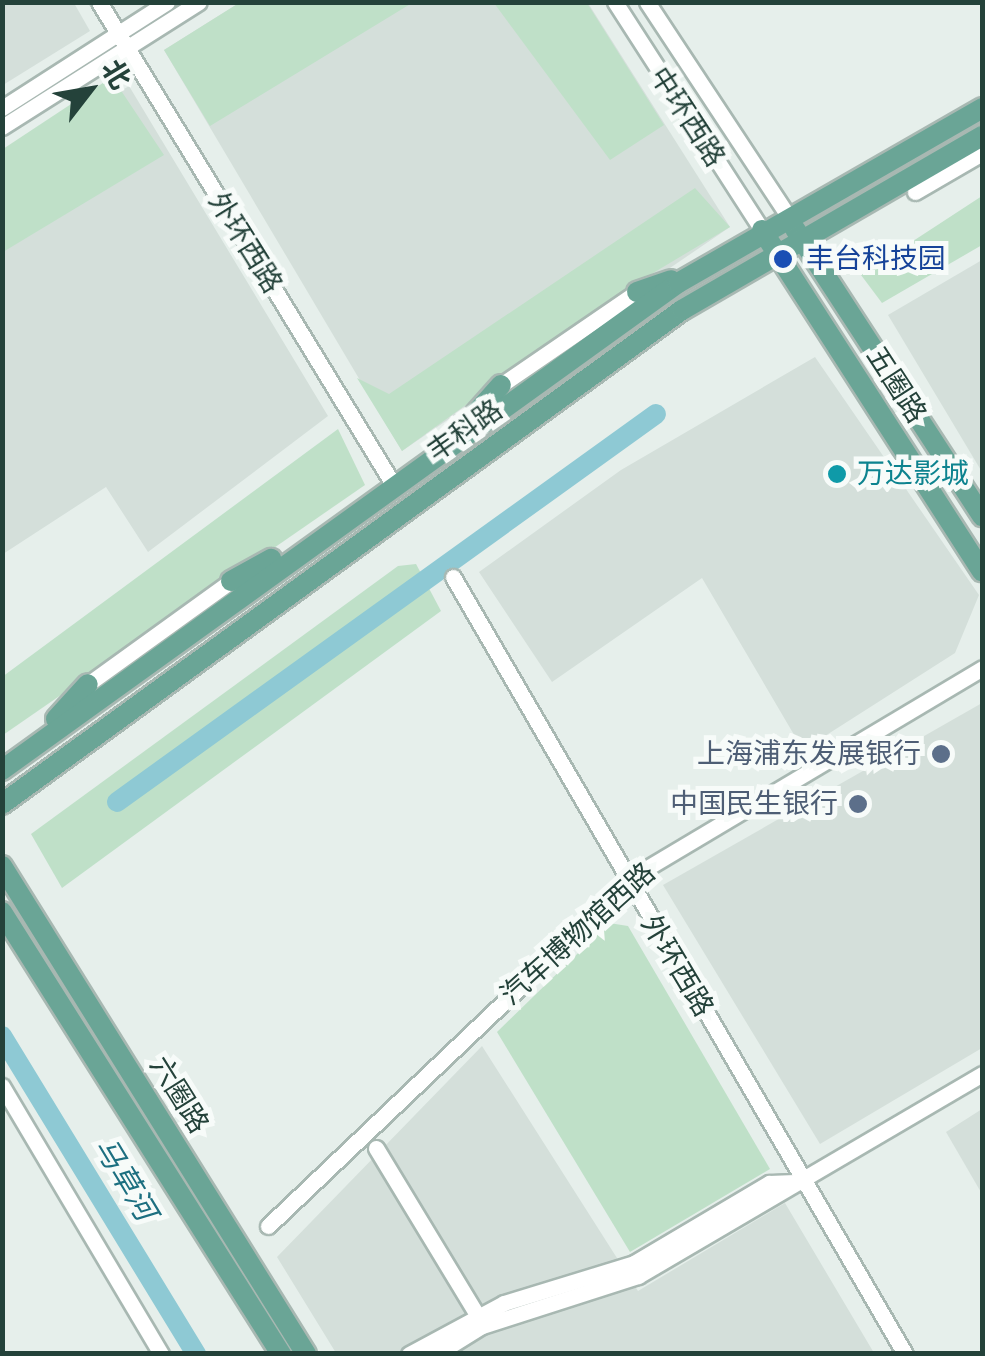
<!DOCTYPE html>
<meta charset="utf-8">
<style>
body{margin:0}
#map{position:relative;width:985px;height:1356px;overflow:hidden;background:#e6efeb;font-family:"DM Sans","Noto Sans SC",sans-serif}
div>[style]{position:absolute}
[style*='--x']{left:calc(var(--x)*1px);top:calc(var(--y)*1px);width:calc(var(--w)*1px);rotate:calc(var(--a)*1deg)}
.built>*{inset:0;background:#d4dfda}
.green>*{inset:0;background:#bfe0c8}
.river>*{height:20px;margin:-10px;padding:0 10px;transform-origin:10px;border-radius:10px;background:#8ec9d4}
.roads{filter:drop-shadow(2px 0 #a8b8b2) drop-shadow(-2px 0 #a8b8b2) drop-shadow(0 2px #a8b8b2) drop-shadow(0 -2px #a8b8b2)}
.minor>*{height:15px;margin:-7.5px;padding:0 7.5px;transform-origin:7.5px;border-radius:7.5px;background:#fff}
.major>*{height:20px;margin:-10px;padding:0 10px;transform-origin:10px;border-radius:10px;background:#6aa596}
.dots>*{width:28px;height:28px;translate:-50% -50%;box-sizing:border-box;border:5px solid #f7fbf9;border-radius:50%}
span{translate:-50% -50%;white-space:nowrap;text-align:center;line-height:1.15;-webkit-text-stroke:10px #f7fbf9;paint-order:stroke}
.street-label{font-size:28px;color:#24423a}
.transit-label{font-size:28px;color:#164399}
.left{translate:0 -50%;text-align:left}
.culture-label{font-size:28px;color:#0d838f}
.service-label{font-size:28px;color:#4e5e75}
.right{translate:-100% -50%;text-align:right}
.water-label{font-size:30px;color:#1c6f80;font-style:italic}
.frame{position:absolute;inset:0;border:5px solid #24423a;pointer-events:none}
.north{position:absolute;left:40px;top:40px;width:100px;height:100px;-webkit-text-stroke:8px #f7fbf9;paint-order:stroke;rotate:59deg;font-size:28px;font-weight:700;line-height:40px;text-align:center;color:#24423a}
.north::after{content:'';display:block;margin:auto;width:35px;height:45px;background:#24423a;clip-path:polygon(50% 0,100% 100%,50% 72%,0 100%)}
</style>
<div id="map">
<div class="built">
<i style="clip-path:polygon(3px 2px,74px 3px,90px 31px,3px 85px)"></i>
<i style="clip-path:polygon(239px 3px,588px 3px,730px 227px,402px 451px,164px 50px)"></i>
<i style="clip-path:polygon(129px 86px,328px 416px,148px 552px,106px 487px,3px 554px,3px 163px)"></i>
<i style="clip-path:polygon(982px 260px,982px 472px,888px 315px)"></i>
<i style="clip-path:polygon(815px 357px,979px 595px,955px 653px,803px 750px,702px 578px,552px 682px,479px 572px,621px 470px)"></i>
<i style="clip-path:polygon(982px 703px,982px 1048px,820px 1144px,663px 885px)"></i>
<i style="clip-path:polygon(482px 1046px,638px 1291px,785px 1203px,874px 1353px,336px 1353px,277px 1257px)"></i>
<i style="clip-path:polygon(982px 1109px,982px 1194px,946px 1132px)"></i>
</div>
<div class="green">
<i style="clip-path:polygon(239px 3px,239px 2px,412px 3px,210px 126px,164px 50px)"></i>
<i style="clip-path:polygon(494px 3px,587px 3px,664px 125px,610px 160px)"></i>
<i style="clip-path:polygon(112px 77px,164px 155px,3px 252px,3px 149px)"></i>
<i style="clip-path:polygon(695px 188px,730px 227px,628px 288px,402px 451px,357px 378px,389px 394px)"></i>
<i style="clip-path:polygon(982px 196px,982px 245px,882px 303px,861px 275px)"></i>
<i style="clip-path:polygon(338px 429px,365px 485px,3px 735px,2px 677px)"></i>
<i style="clip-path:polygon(416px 564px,441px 611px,62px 888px,31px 834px,398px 566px)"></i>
<i style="clip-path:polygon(609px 923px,628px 926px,770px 1169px,630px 1252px,497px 1032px)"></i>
</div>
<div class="river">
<i style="--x:117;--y:802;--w:664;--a:-35.75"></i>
<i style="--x:2;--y:1036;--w:373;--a:58.6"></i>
</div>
<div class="roads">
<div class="minor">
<i style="--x:99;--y:2;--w:565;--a:58.62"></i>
<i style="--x:615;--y:2;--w:271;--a:57.2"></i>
<i style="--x:647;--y:2;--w:256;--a:56.6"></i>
<i style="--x:2;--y:108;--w:196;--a:-32.7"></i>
<i style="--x:2;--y:127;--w:233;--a:-32.4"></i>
<i style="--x:915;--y:192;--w:78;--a:-30.2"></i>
<i style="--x:501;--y:385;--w:165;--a:-34.4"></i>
<i style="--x:453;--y:577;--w:899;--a:59.81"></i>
<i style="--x:88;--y:684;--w:176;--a:-35.8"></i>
<i style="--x:2;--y:1086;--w:312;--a:59.3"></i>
<i style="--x:376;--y:1148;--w:201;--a:58.8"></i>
<i style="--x:268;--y:1226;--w:516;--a:-43.51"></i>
<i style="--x:642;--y:871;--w:396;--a:-30.8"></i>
<i style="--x:409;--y:1354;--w:108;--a:-28.2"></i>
<i style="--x:504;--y:1303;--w:136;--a:-17.1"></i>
<i style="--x:634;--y:1263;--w:157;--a:-30.7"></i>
<i style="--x:769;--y:1183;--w:26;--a:-2"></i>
<i style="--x:437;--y:1354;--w:53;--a:-31.9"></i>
<i style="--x:482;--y:1326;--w:164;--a:-17.8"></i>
<i style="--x:638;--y:1276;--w:399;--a:-30.4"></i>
</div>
<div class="major">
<i style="--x:795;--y:229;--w:343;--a:56.9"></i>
<i style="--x:762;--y:230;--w:406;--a:57.2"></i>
<i style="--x:637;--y:292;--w:36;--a:-19"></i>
<i style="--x:469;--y:421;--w:48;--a:-48.4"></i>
<i style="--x:231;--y:581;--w:46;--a:-28.8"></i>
<i style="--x:56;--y:719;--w:47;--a:-47.6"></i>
<i style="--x:2;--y:770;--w:833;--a:-35.77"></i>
<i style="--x:678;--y:283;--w:351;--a:-29.9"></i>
<i style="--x:2;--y:804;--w:840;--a:-36"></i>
<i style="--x:682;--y:310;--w:347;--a:-30.1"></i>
<i style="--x:2;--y:866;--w:575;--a:58.08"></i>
<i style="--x:2;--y:912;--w:523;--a:57.74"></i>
</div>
</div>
<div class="dots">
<i style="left:783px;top:259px;background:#1a4fb4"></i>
<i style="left:837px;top:474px;background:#0f9aa8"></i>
<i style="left:941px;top:754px;background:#5c6f8a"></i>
<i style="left:858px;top:804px;background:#5c6f8a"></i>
</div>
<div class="street-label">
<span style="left:687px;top:117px;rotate:57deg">中环西路</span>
<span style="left:245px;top:243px;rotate:58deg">外环西路</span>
<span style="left:896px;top:385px;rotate:57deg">五圈路</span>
<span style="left:465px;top:431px;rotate:-35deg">丰科路</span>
<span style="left:578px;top:934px;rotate:-42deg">汽车博物馆西路</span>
<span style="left:677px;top:966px;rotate:59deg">外环西路</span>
<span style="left:179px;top:1095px;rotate:58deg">六圈路</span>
</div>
<div class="transit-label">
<span class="left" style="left:806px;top:259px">丰台科技园</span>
</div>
<div class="culture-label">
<span class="left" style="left:857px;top:474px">万达影城</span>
</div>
<div class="service-label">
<span class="right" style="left:921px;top:754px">上海浦东发展银行</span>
<span class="right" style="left:838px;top:804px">中国民生银行</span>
</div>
<div class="water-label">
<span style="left:125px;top:1179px;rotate:59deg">马草河</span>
</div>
<div class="frame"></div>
<div class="north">北</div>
</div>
